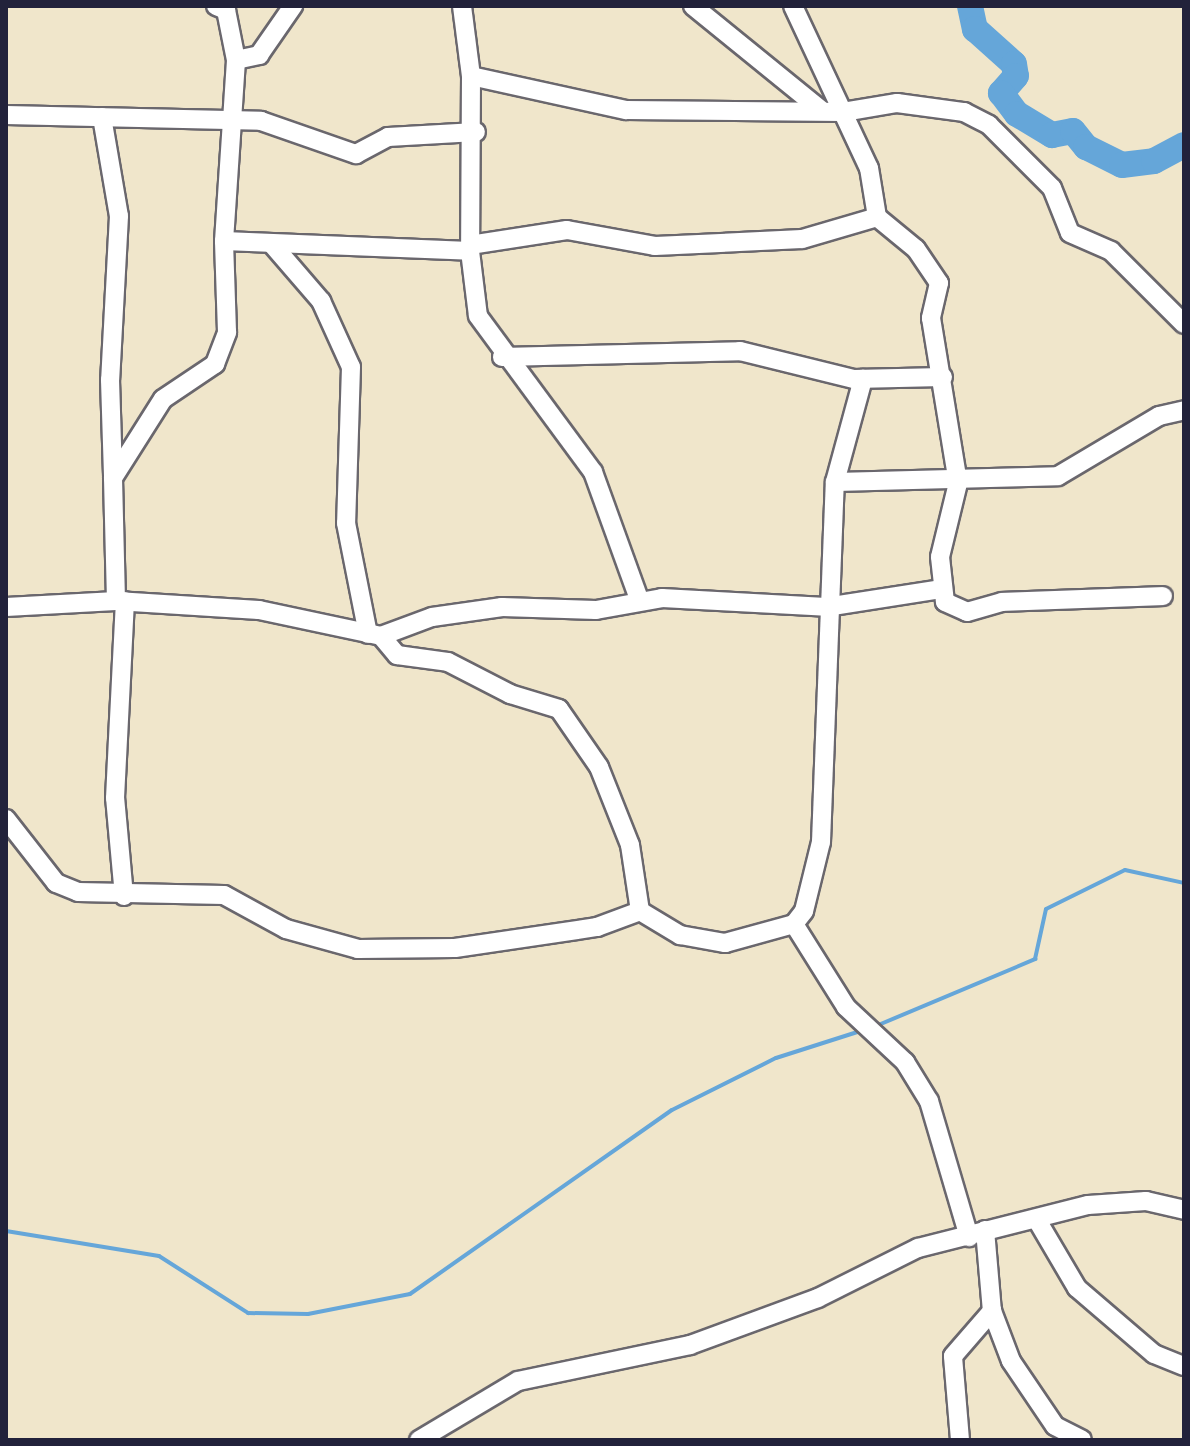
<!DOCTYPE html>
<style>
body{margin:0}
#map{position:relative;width:1190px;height:1446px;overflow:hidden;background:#f0e6cb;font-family:Delius,sans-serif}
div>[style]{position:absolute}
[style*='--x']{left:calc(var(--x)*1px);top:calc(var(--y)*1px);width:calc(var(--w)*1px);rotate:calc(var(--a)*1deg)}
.stream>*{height:4px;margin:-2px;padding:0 2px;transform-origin:2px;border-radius:2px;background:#65a6d9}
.river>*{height:26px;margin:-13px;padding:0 13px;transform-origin:13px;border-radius:13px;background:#65a6d9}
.roads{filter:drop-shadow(2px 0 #6a676d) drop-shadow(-2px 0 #6a676d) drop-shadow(0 2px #6a676d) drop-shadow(0 -2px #6a676d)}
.minor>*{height:18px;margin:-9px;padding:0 9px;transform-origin:9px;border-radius:9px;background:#fff}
span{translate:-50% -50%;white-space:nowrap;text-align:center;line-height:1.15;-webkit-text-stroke:7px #f7f3e8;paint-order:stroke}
.frame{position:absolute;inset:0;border:8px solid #22223b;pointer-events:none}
</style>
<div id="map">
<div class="stream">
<i style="--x:876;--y:1026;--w:173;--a:-22.8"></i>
<i style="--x:1035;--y:959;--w:51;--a:-77.6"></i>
<i style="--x:1046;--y:909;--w:88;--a:-26.3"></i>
<i style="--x:1125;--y:870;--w:60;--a:12.4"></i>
<i style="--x:6;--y:1231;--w:155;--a:9.3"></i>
<i style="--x:159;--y:1256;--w:106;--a:32.6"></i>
<i style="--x:248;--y:1313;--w:60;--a:1"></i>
<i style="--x:308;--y:1314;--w:104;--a:-11.1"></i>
<i style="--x:410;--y:1294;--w:320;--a:-35.1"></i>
<i style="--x:672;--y:1110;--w:116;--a:-26.6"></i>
<i style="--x:776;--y:1058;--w:92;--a:-17.7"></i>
</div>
<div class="river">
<i style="--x:970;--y:6;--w:24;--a:78"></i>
<i style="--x:975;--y:29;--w:52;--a:41.9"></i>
<i style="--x:1014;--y:64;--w:12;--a:81"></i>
<i style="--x:1016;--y:76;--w:23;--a:131"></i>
<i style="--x:1001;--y:93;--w:26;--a:53"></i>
<i style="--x:1017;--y:114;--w:41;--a:31"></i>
<i style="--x:1052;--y:135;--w:21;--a:-11"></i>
<i style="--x:1073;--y:131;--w:21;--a:51"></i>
<i style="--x:1086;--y:147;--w:40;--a:26.6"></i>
<i style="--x:1122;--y:165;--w:32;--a:-7"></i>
<i style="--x:1154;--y:161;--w:34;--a:-28"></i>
</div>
<div class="roads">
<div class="minor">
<i style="--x:216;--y:6;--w:11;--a:22"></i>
<i style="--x:226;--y:10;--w:51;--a:78.7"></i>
<i style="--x:462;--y:6;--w:71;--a:82.7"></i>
<i style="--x:471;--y:76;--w:159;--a:12.4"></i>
<i style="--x:626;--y:110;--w:217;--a:0.5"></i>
<i style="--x:843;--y:112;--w:55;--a:-9.5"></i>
<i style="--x:897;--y:103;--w:68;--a:7.7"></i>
<i style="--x:964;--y:112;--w:28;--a:27"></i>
<i style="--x:989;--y:125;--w:89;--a:45"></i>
<i style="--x:1052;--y:188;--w:48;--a:68.2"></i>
<i style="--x:1070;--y:233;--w:45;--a:23.7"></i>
<i style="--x:1111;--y:251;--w:103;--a:45"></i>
<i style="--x:693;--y:6;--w:165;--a:39.1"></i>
<i style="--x:793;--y:6;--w:179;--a:64.9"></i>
<i style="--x:869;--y:168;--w:50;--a:80.7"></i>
<i style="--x:877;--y:217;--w:50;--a:39.4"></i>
<i style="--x:916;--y:249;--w:41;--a:55.9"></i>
<i style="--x:939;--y:283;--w:36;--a:103"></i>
<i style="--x:931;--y:318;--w:167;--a:80.7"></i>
<i style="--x:958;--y:483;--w:76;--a:103.7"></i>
<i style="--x:940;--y:557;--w:45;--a:83.7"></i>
<i style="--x:945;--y:602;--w:24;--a:24"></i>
<i style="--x:967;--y:612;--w:36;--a:-16"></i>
<i style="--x:1002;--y:602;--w:161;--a:-2.1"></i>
<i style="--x:471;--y:76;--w:175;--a:90.3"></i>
<i style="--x:470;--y:251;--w:65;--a:83"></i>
<i style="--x:478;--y:316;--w:194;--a:53.6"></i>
<i style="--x:593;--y:472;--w:135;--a:70.1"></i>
<i style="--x:6;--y:115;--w:255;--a:1.3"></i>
<i style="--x:261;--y:121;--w:101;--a:19.2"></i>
<i style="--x:356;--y:154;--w:36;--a:-28"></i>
<i style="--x:388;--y:137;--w:88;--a:-3.3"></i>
<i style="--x:102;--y:117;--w:100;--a:80.3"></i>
<i style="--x:119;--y:216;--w:164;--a:93.1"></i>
<i style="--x:110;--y:380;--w:98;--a:88.2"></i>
<i style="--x:224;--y:241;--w:246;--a:2.3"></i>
<i style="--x:271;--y:243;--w:77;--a:49.2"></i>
<i style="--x:321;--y:301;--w:72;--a:65.6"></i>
<i style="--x:351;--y:367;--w:156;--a:91.8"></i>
<i style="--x:346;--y:523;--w:113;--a:78.8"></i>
<i style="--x:470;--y:245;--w:98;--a:-8.8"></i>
<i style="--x:567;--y:230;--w:89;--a:10.3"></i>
<i style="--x:655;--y:246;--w:147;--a:-2.7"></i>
<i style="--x:802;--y:239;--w:78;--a:-16.3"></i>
<i style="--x:502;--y:357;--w:238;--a:-1.4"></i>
<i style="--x:740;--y:351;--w:117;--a:13.8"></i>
<i style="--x:854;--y:379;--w:89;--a:-1.3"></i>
<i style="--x:835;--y:482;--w:223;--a:-1.5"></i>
<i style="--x:1058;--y:476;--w:117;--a:-30.7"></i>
<i style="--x:1159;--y:416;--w:26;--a:-13"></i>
<i style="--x:116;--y:601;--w:123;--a:-91.4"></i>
<i style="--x:113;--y:478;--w:93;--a:-57.7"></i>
<i style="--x:163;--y:399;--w:63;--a:-33.9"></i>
<i style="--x:215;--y:364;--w:34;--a:-69"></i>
<i style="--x:227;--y:332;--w:91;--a:-91.9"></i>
<i style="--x:224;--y:241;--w:181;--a:-86.2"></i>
<i style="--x:236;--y:60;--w:24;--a:-12"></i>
<i style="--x:259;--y:55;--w:60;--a:-55.2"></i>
<i style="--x:6;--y:607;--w:110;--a:-3.1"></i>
<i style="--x:116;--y:601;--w:143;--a:3.6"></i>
<i style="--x:259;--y:610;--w:125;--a:12"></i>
<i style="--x:381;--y:636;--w:25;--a:50"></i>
<i style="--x:397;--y:655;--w:51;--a:7.8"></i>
<i style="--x:448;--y:662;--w:70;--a:27.3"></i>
<i style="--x:510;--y:694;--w:51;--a:17"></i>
<i style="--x:559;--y:709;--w:70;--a:55.4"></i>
<i style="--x:599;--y:767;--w:84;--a:68.3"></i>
<i style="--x:630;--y:845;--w:67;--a:81.4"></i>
<i style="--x:640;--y:911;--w:47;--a:31"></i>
<i style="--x:680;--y:935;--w:46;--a:10.1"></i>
<i style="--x:725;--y:943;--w:72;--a:-15.4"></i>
<i style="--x:794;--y:924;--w:98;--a:57.9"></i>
<i style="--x:846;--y:1007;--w:81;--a:43"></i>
<i style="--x:905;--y:1062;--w:46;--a:58.4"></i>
<i style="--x:929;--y:1101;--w:142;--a:73.6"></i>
<i style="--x:381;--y:636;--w:54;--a:-20.4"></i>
<i style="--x:432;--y:617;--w:71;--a:-8.1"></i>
<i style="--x:502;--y:607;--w:94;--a:1.8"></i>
<i style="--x:596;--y:610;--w:67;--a:-10.3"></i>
<i style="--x:662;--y:598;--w:164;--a:3.1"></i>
<i style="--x:826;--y:607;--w:116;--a:-8.9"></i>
<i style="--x:6;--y:819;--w:81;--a:52"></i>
<i style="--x:56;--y:883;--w:24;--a:22"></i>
<i style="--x:78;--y:892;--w:146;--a:1.2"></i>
<i style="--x:224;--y:895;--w:71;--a:28.7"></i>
<i style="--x:286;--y:929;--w:75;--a:15.5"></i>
<i style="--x:358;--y:949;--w:97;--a:-0.6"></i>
<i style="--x:455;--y:948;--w:144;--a:-8.4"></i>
<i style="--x:597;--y:927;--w:46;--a:-20.4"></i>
<i style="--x:124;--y:896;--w:98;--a:-95.2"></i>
<i style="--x:115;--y:798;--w:197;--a:-87.1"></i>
<i style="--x:794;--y:924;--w:16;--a:-52"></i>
<i style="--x:804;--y:911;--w:71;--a:-76.2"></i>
<i style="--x:821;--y:842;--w:360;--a:-87.8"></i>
<i style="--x:835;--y:482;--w:107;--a:-74.8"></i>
<i style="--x:1037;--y:1220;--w:79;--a:59.5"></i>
<i style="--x:1077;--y:1288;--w:101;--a:40.6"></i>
<i style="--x:1154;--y:1354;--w:32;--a:22"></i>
<i style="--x:985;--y:1230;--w:81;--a:85.1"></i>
<i style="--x:992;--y:1311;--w:53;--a:69.2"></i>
<i style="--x:1011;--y:1361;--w:78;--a:55.9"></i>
<i style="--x:1055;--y:1426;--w:30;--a:27"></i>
<i style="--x:419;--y:1440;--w:115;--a:-30.8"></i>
<i style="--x:518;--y:1381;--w:176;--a:-11.8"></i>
<i style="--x:690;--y:1345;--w:136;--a:-20.2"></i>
<i style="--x:818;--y:1298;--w:112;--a:-26.6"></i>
<i style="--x:918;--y:1248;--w:175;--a:-14.2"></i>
<i style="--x:1088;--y:1205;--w:58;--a:-3.9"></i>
<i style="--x:1146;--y:1201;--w:39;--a:13"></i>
<i style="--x:960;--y:1440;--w:84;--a:-94.8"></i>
<i style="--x:953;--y:1356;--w:60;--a:-49.1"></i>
</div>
</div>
<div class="frame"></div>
</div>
